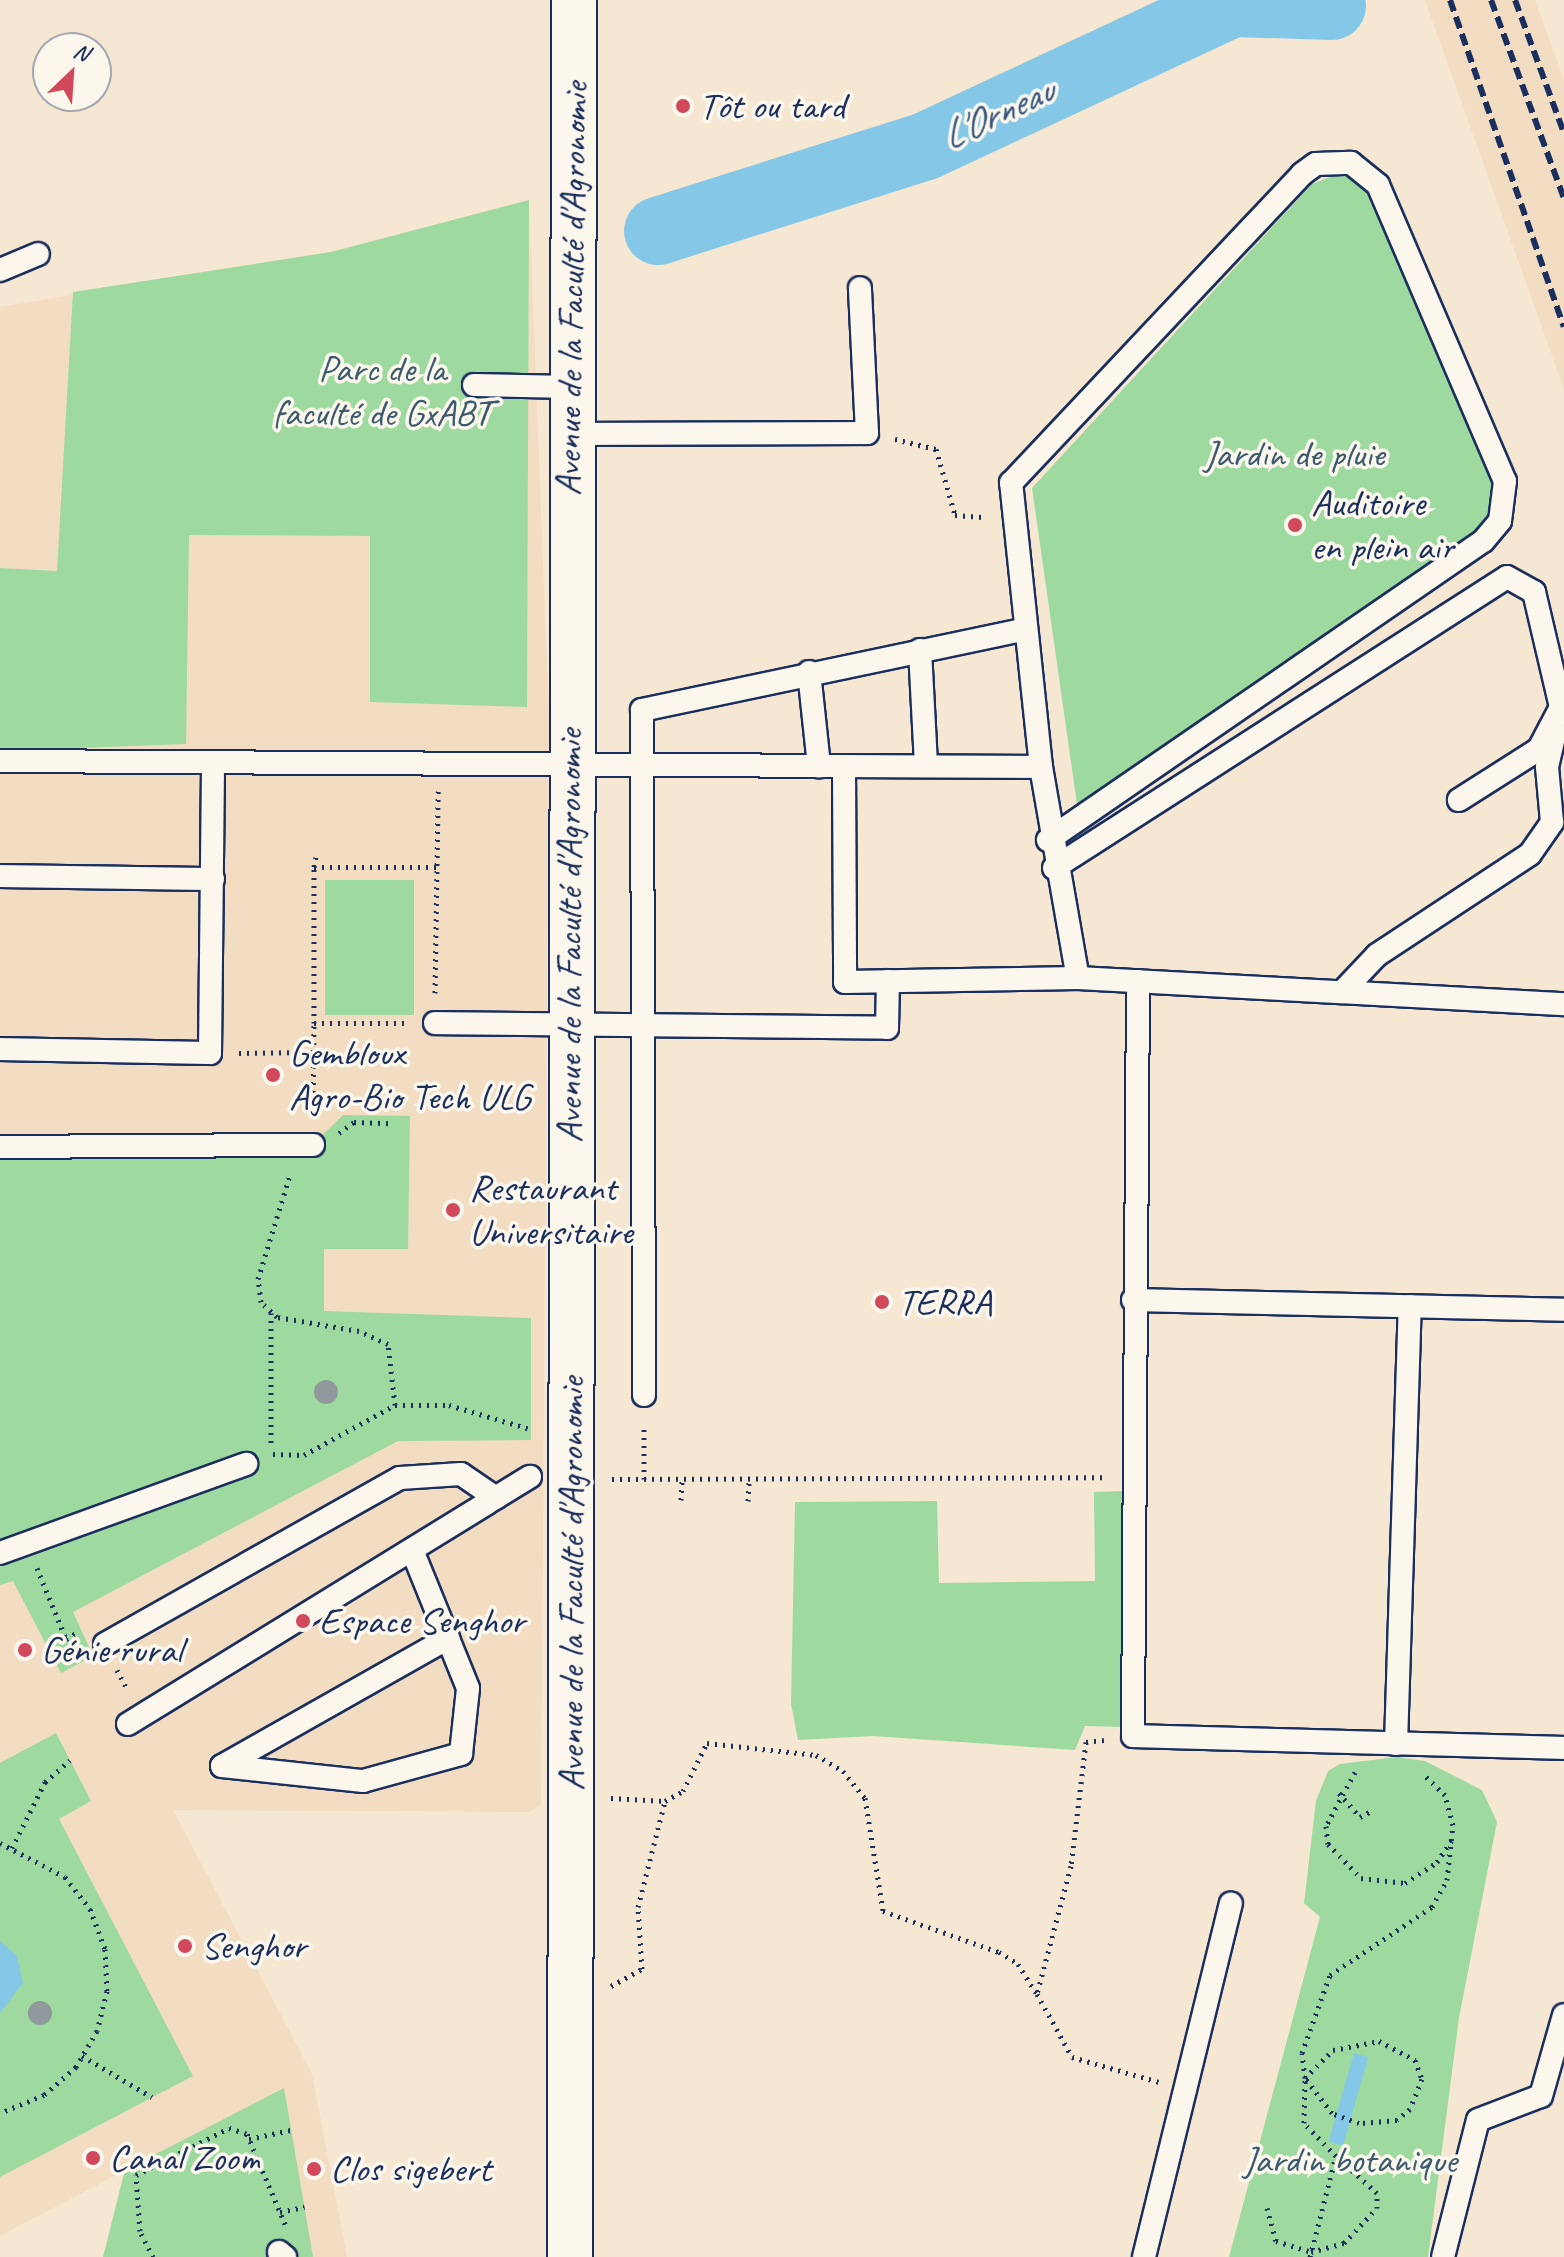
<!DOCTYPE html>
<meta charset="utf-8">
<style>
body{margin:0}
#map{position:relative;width:1564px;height:2257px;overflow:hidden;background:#f6e7d3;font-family:Caveat,sans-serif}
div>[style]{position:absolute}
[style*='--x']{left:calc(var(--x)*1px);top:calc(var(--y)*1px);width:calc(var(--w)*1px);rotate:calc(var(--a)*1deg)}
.built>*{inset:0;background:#f2dcc2}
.green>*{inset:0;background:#9edaa0;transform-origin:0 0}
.water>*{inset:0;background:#85c7e6;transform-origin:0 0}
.river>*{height:68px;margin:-34px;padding:0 34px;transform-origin:34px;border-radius:34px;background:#85c7e6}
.path>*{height:5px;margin-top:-2.5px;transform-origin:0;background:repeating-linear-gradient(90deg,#1b2f5e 0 2px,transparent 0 8px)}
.roads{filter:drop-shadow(2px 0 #1b2f5e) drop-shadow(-2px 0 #1b2f5e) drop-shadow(0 2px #1b2f5e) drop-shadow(0 -2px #1b2f5e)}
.service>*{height:22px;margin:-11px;padding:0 11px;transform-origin:11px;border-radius:11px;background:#fbf7ec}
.tertiary>*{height:44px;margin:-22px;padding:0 22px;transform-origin:22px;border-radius:22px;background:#fbf7ec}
.rail>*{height:6px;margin-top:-3px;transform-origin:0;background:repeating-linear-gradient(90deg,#1b2f5e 0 12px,transparent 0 18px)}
.trees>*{width:24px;height:24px;margin:-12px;border-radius:50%;background:#90999b}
.dots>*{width:22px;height:22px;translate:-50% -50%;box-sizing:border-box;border:4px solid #fbf7ec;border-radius:50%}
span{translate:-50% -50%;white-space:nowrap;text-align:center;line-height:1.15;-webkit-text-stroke:7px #fbf7ec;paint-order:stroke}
.poi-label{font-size:38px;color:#1b2f5e}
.left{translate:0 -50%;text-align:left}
.street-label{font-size:38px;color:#1b2f5e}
.park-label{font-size:38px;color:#3c5a6e}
.water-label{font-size:40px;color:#365580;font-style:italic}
.north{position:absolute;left:32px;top:32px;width:80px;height:80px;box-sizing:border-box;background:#fbf7ec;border:2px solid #a1a7b3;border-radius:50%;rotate:25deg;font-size:22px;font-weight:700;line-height:32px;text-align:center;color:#1b2f5e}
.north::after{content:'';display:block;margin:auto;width:28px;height:36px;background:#d1495b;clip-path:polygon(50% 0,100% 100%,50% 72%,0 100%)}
</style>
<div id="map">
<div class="built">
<i style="clip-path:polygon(1425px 0,1535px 0,1564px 80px,1564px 389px)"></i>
<i style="clip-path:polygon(529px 200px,549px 720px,541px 1805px,529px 1812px,173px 1810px,312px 2074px,347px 2257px,103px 2257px,124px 2171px,0 2236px,0 307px,331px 252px)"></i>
</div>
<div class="green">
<i style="clip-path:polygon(1346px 171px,1361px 178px,1380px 212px,1500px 497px,1493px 522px,1077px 804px,1032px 488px,1312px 184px)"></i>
<i style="clip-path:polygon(529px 200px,527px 707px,370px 702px,370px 536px,189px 535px,186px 744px,0 751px,0 568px,57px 571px,73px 292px,331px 252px)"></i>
<i style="left:414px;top:880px;width:135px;height:89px;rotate:90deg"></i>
<i style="clip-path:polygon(343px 1115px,410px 1116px,408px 1249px,324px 1249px,324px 1311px,531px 1318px,531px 1440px,398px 1441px,73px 1612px,93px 1656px,61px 1673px,13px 1581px,0 1585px,0 1139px,312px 1145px)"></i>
<i style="clip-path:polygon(1124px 1491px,1124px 1727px,1085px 1726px,1075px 1750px,873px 1736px,798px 1740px,791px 1704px,795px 1502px,937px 1501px,939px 1583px,1095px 1581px,1094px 1492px)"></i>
<i style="clip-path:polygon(56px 1733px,91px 1801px,59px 1819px,193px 2076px,0 2177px,0 1763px)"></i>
<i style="clip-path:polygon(1396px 1757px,1425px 1761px,1482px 1790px,1497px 1822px,1459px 2018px,1428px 2257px,1229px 2257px,1320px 1917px,1304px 1903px,1316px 1801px,1328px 1771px,1340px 1764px)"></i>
<i style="clip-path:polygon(284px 2088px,313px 2257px,103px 2257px,125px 2170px)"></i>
</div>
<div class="water">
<i style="clip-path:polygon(0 1941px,17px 1956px,23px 1983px,0 2013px)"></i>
<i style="left:1354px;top:2053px;width:15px;height:92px;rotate:16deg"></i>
</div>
<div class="river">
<i style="--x:658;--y:231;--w:281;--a:-17.6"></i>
<i style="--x:926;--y:146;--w:339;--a:-25"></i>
<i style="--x:1233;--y:3;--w:99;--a:1.7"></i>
</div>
<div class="path">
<i style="--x:895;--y:439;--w:42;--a:13.7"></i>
<i style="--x:936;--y:449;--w:69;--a:73.9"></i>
<i style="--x:955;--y:515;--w:31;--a:4"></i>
<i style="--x:314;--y:867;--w:10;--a:-79"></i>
<i style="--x:435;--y:993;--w:202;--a:-89.1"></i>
<i style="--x:314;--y:1023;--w:156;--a:-90"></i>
<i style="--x:314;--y:867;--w:122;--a:0"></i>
<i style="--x:239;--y:1053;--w:74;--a:-0.8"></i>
<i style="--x:313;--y:1116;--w:93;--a:-89.4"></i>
<i style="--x:314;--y:1023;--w:94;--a:0"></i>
<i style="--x:339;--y:1133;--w:19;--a:-36"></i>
<i style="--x:354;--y:1122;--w:36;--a:2"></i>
<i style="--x:271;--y:1313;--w:134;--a:90"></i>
<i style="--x:395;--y:1405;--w:54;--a:0"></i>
<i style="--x:449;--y:1405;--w:84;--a:16.5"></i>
<i style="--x:273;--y:1454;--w:31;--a:2"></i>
<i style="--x:304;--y:1455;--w:104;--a:-28.8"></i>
<i style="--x:395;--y:1405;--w:61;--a:-96.5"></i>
<i style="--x:388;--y:1344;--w:32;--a:-156"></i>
<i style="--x:359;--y:1331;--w:83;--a:-170.3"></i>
<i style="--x:277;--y:1317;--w:22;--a:-137"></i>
<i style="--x:261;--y:1302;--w:23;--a:-97"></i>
<i style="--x:258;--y:1279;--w:109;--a:-72.9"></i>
<i style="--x:612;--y:1479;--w:494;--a:-0.2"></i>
<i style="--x:644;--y:1479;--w:55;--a:-90"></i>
<i style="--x:681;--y:1500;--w:21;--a:-87"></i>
<i style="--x:748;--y:1501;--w:22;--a:-87"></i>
<i style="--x:37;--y:1568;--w:77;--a:67.8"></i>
<i style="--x:66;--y:1639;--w:14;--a:-30"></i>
<i style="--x:117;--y:1670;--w:21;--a:62"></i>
<i style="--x:1104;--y:1740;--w:18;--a:174"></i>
<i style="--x:1086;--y:1742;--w:125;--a:96.9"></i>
<i style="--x:1071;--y:1866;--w:132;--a:104.9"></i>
<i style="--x:1037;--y:1994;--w:72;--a:60.9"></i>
<i style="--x:1072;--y:2057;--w:91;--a:16"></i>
<i style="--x:1355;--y:1772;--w:61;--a:118.2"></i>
<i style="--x:1326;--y:1826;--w:18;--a:84"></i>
<i style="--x:1328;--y:1844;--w:47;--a:45.9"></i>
<i style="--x:1361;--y:1878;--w:44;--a:6.5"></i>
<i style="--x:1405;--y:1883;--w:38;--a:-33"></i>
<i style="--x:1437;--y:1862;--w:27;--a:-56"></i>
<i style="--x:1339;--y:1793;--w:32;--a:49"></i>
<i style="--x:1360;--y:1817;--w:15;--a:-28"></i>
<i style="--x:611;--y:1798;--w:54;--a:3.2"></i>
<i style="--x:665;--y:1801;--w:21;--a:-29"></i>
<i style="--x:683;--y:1791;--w:54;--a:-63.4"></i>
<i style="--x:707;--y:1743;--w:110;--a:6.3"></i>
<i style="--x:816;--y:1755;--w:31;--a:31"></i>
<i style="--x:843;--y:1771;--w:35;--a:51"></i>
<i style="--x:865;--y:1798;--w:114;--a:80.9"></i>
<i style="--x:883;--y:1911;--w:123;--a:19.5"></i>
<i style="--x:999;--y:1952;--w:22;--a:32"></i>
<i style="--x:1018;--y:1964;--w:36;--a:58"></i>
<i style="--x:0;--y:1843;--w:73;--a:27.6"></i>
<i style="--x:65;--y:1877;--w:41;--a:52"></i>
<i style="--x:90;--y:1909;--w:43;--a:69.4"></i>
<i style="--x:105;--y:1949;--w:42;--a:87.3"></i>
<i style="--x:107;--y:1991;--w:41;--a:104"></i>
<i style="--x:97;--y:2031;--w:42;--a:120.3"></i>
<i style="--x:76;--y:2067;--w:43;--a:138.8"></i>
<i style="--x:44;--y:2095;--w:48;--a:157.8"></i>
<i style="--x:12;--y:1848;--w:74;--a:-63.4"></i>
<i style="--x:45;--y:1782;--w:33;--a:-41"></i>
<i style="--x:611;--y:1986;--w:35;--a:-29"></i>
<i style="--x:642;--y:1969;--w:62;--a:-93.7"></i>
<i style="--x:638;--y:1907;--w:109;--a:-75.7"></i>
<i style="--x:82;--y:2056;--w:81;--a:30.4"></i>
<i style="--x:249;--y:2139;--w:43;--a:-12.1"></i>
<i style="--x:1267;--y:2208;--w:34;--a:75"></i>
<i style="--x:1276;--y:2241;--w:37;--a:17"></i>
<i style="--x:1311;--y:2252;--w:34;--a:-15"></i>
<i style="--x:1344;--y:2243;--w:48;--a:-46.7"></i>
<i style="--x:1377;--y:2208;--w:15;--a:-90"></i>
<i style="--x:1377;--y:2193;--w:55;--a:-137.9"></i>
<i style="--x:280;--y:2212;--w:25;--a:-12"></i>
<i style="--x:153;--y:2257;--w:29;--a:-117"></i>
<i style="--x:140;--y:2231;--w:56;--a:-94.1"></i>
<i style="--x:136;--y:2175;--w:104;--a:-26.8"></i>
<i style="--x:229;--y:2128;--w:19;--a:18"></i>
<i style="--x:247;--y:2134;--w:98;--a:67.1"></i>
<i style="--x:1310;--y:2257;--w:104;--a:-75.6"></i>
<i style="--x:1336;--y:2156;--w:46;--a:-134.1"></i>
<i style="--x:1304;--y:2123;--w:45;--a:-88.7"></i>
<i style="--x:1305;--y:2078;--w:40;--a:-45"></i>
<i style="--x:1333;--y:2050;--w:47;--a:-11.1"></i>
<i style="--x:1379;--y:2041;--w:41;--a:27.8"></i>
<i style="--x:1415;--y:2060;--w:20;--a:70"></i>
<i style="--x:1422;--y:2079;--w:32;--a:112"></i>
<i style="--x:1410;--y:2109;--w:17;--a:140"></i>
<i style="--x:1397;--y:2120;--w:38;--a:175"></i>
<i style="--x:1359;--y:2123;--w:29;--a:-160"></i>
<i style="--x:1332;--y:2113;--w:44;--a:-127.6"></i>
<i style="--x:1305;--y:2078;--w:25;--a:-97"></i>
<i style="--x:1302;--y:2053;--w:83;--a:-70.3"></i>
<i style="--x:1330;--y:1975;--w:123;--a:-33.7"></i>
<i style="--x:1432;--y:1907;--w:31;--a:-61"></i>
<i style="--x:1447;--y:1880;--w:55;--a:-83.8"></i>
<i style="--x:1453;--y:1825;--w:31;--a:-105"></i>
<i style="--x:1445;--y:1795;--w:29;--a:-136"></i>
</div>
<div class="roads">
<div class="service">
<i style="--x:0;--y:270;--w:41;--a:-22.8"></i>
<i style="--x:474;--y:385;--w:97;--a:1.2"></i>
<i style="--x:570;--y:434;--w:297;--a:-0.2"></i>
<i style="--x:867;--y:433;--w:145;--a:-92.8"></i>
<i style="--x:920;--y:650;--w:116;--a:87"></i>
<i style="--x:809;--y:672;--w:95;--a:83.9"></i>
<i style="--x:0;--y:761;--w:844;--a:0.34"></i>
<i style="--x:844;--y:766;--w:216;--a:89.7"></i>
<i style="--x:845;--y:982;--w:233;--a:-1"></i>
<i style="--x:1078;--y:978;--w:487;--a:3.1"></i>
<i style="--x:844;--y:766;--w:197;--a:0.3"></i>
<i style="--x:1041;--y:767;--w:214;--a:80.1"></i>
<i style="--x:1041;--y:767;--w:286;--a:-96"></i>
<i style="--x:1011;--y:483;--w:424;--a:-46.7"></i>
<i style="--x:1302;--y:174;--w:17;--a:-36"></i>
<i style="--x:1316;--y:164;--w:35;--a:-2"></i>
<i style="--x:1351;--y:163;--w:35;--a:39"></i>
<i style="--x:1378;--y:185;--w:322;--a:66.8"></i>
<i style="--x:1505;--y:481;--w:40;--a:97.1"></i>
<i style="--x:1500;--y:521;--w:26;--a:130"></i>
<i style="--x:1483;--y:541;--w:528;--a:145.5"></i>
<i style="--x:1054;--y:868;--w:538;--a:-32.72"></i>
<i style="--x:1507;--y:577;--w:31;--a:29"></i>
<i style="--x:1534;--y:592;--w:118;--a:76.8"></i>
<i style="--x:1561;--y:707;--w:47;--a:117.6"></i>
<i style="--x:1539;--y:749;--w:95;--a:147.5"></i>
<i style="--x:0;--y:876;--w:213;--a:0.8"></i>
<i style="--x:1138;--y:981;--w:755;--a:90.38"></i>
<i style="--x:1133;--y:1736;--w:431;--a:1.6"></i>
<i style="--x:1342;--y:992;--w:51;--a:-46.6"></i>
<i style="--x:1377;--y:955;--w:183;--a:-33.4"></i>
<i style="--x:1530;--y:854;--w:39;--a:-55"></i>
<i style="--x:1552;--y:822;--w:55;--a:-95.2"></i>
<i style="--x:1547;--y:767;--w:36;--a:-77"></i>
<i style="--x:435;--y:1023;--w:452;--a:0.6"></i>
<i style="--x:887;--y:1028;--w:47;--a:-88.8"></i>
<i style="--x:0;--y:1049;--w:210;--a:1.1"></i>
<i style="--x:210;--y:1053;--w:290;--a:-89.4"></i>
<i style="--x:0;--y:1147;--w:313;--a:-0.4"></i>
<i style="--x:1133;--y:1300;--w:431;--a:1.3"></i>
<i style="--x:644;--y:1395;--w:685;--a:-90.17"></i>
<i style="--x:642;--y:710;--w:392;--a:-11.9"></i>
<i style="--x:0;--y:1553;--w:262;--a:-19.9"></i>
<i style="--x:105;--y:1644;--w:338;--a:-29.4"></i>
<i style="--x:400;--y:1478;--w:61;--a:-3.8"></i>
<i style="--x:461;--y:1474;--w:42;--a:34.4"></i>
<i style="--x:128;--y:1724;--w:472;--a:-31.6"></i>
<i style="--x:1396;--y:1744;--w:438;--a:-88.2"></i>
<i style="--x:222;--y:1766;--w:142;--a:6.1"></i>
<i style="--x:363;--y:1781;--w:102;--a:-15.4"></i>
<i style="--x:461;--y:1754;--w:66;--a:-83.9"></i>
<i style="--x:468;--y:1688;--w:149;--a:-112.1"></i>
<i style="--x:222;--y:1766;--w:260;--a:-29.5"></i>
<i style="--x:279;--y:2252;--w:8;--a:40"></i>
<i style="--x:1144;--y:2257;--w:364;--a:-76.2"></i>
<i style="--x:1443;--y:2257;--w:141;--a:-75.7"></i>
<i style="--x:1478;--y:2120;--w:67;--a:-20.9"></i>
<i style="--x:1541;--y:2096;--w:84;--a:-74.1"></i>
</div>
<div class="tertiary">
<i style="--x:570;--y:2257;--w:2257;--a:-89.9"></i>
</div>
</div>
<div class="rail">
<i style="--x:1450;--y:0;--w:346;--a:70.8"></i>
<i style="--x:1491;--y:0;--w:211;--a:69.8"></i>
<i style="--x:1515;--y:0;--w:142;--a:69.8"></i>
</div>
<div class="trees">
<i style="left:326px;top:1392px"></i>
<i style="left:40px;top:2013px"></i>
</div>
<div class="dots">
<i style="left:683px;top:106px;background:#d1495b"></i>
<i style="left:1295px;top:525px;background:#d1495b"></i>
<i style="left:273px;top:1075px;background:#d1495b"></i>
<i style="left:453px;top:1210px;background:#d1495b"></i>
<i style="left:882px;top:1302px;background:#d1495b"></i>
<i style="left:303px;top:1621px;background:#d1495b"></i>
<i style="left:25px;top:1650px;background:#d1495b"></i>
<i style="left:185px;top:1946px;background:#d1495b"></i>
<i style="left:93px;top:2158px;background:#d1495b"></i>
<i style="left:314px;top:2169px;background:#d1495b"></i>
</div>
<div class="poi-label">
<span class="left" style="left:699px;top:106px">Tôt ou tard</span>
<span class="left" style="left:1311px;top:525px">Auditoire<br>en plein air</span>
<span class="left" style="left:289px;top:1075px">Gembloux<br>Agro-Bio Tech ULG</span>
<span class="left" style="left:469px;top:1210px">Restaurant<br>Universitaire</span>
<span class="left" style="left:898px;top:1302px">TERRA</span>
<span class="left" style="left:319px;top:1621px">Espace Senghor</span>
<span class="left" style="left:41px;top:1650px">Génie rural</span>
<span class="left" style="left:201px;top:1946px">Senghor</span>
<span class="left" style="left:109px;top:2158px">Canal Zoom</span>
<span class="left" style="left:330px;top:2169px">Clos sigebert</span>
</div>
<div class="street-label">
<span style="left:571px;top:289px;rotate:-89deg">Avenue de la Faculté d'Agronomie</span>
<span style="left:569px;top:936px;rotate:-90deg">Avenue de la Faculté d'Agronomie</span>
<span style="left:571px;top:1584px;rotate:-90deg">Avenue de la Faculté d'Agronomie</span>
</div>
<div class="park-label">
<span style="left:382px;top:391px">Parc de la<br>faculté de GxABT</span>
<span style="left:1294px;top:454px">Jardin de pluie</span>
<span style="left:1350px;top:2160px">Jardin botanique</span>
</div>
<div class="water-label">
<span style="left:997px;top:113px;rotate:-25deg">L'Orneau</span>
</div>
<div class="north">N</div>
</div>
